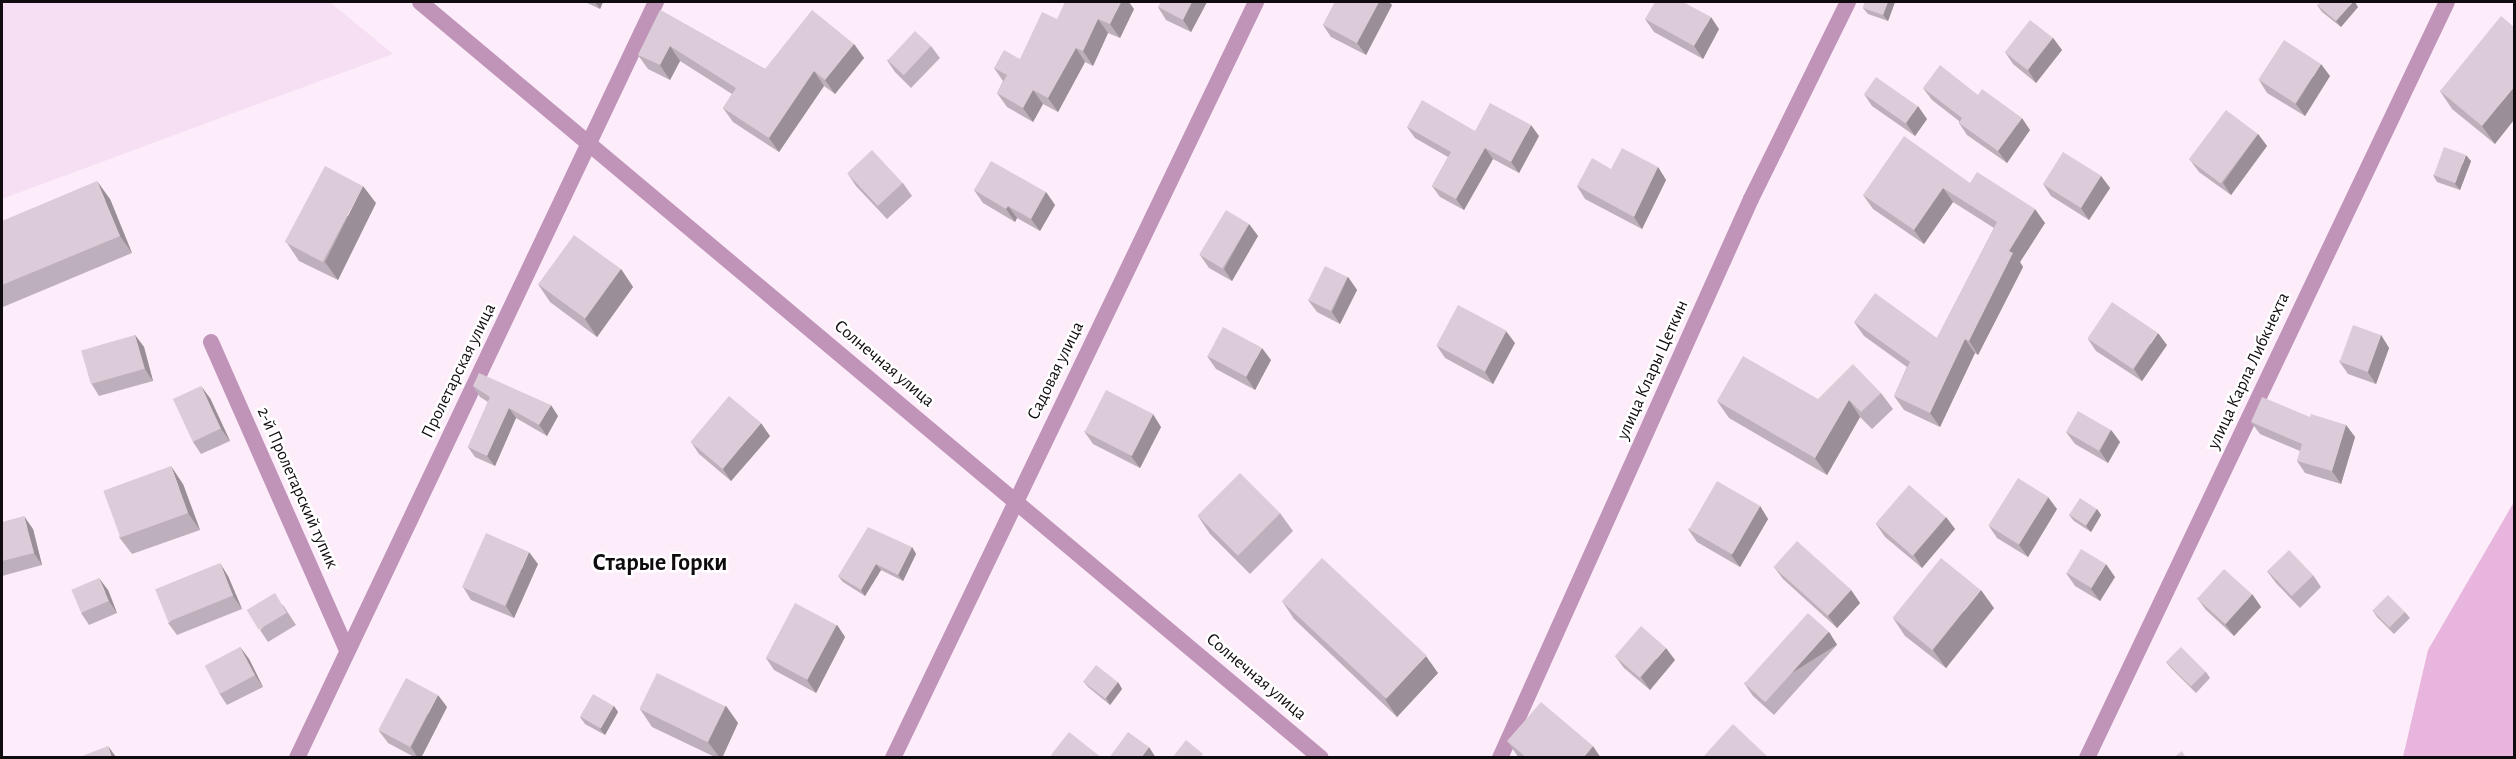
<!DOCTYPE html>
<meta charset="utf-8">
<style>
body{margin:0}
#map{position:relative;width:2516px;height:759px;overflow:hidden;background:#fdedfa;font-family:"Alegreya Sans",sans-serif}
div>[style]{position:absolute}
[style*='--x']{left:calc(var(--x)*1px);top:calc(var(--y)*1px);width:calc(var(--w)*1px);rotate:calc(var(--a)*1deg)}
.built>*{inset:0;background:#f6dff2}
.green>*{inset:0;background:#e7b5de}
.minor>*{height:16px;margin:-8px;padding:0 8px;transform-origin:8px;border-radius:8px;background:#c093b9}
.wall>*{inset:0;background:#bdafbb}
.shaded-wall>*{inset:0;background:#9a8f98;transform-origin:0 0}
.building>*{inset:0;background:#dcccd9;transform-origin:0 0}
span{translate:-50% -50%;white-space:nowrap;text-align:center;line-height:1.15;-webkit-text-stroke:5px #fff;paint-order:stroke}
.street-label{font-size:18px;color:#100b0f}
.district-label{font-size:24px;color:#100b0f;font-weight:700}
.frame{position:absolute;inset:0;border:3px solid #100b0f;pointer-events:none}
</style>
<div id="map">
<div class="built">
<i style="clip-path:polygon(2px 2px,330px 2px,393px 54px,2px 199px)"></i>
</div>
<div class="green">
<i style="clip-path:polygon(2514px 502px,2514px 757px,2403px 757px,2428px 650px)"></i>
</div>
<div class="minor">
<i style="--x:420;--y:2;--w:1176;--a:40"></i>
<i style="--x:211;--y:342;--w:337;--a:66.2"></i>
<i style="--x:297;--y:758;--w:837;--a:-64.6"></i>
<i style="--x:893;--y:758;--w:839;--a:-64.35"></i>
<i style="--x:1500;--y:758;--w:613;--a:-65.82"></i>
<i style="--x:1751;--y:199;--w:220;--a:-63.8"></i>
<i style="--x:2087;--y:758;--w:837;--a:-64.54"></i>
</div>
<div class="wall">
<i style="clip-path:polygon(585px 2px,603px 2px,600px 9px)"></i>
<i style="clip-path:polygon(1207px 2px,1191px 32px,1166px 20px,1158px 7px)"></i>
<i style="clip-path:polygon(1335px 2px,1389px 2px,1392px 5px,1366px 55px,1331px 37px,1323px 25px)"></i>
<i style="clip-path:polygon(1865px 2px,1895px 2px,1888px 21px,1868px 14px,1863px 8px)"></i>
<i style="clip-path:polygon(2317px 5px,2358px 7px,2341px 27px,2322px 12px)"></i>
<i style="clip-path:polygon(1134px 9px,1120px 38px,1108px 33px,1093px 66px,1085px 62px,1058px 112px,1043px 104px,1033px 122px,1007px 107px,997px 93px,1003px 81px,994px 68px,1020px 59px,1057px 19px)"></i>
<i style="clip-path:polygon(660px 10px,765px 69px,854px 44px,864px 58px,835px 94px,824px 86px,779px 152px,733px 122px,723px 108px,732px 94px,680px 61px,670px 80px,648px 69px,638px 55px)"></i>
<i style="clip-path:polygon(1645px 19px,1719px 29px,1703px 59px,1654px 32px)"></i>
<i style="clip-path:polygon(2514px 27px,2495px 144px,2452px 109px,2440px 91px)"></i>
<i style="clip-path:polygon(2053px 38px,2062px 50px,2036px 83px,2013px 64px,2005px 52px)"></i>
<i style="clip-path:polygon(931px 46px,940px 58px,911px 88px,895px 72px,887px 60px)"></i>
<i style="clip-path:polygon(2330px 76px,2305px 116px,2267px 93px,2259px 80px)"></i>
<i style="clip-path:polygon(1923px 88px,2030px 130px,2007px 163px,1967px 135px,1959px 123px,1959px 121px,1932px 100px)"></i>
<i style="clip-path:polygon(1864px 94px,1927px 119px,1915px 136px,1872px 106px)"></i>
<i style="clip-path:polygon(1407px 127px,1475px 131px,1539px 136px,1519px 173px,1493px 159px,1464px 210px,1440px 197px,1432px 186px,1448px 157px,1415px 138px)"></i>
<i style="clip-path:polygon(2258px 134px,2267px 146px,2231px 195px,2199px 172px,2190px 160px)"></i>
<i style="clip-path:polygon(2471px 161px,2460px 190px,2437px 182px,2433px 175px)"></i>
<i style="clip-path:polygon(1658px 167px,1666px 180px,1642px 229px,1585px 199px,1577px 186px,1611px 169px)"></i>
<i style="clip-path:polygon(848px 174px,903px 183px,912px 196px,887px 219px,856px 186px)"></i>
<i style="clip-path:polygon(2101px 176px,2110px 188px,2089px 220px,2051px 196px,2043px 184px)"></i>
<i style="clip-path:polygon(1970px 183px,2045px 223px,2020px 262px,2023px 267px,1978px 355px,1975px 353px,1940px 427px,1904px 410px,1894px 396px,1907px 367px,1864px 336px,1854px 322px,1937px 338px,1994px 228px,1953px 202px,1924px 244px,1873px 209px,1863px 195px)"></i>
<i style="clip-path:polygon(974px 190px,1046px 192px,1055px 205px,1040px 231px,1017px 218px,1015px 222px,983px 203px)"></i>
<i style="clip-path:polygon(110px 199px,132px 253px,3px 307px,2px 304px,2px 221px)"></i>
<i style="clip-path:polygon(376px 203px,338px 280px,299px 261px,287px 243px)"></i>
<i style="clip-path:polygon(1249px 224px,1258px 236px,1232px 281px,1209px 268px,1200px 255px)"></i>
<i style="clip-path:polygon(621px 269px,633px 287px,597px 337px,550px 302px,538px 284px)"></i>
<i style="clip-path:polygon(1348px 277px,1357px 290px,1340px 324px,1317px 312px,1308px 300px)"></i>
<i style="clip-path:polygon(135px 335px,144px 347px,153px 381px,99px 396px,91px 383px)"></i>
<i style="clip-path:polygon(2381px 335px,2389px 348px,2376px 384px,2348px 374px,2339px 361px)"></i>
<i style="clip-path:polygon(2088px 339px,2167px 345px,2142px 381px,2096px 351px)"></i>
<i style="clip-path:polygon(1515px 343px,1493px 384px,1445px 358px,1437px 346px)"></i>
<i style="clip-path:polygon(1207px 356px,1271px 360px,1255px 390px,1216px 369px)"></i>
<i style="clip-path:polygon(473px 386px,558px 416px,547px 436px,516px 418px,495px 466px,475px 457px,468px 447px,488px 402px,480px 397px)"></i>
<i style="clip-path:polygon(1881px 393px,1893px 409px,1872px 429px,1860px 417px,1827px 475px,1729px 418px,1717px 401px,1818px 399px)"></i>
<i style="clip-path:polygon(210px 398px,230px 441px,201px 454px,193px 442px)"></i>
<i style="clip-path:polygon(2310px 417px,2346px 425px,2355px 437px,2341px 484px,2305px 473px,2297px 461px,2300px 451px,2260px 434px,2251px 422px)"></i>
<i style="clip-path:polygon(1161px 427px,1140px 468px,1093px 444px,1084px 431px)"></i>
<i style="clip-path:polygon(2111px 430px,2120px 442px,2108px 463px,2075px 444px,2066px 432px)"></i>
<i style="clip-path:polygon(770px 436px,731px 481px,699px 454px,691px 442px)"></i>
<i style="clip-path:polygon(183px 484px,200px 530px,132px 554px,119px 537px)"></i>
<i style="clip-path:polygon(1760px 506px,1768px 519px,1740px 567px,1697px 542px,1688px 529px)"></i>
<i style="clip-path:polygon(2057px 509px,2028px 557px,1997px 538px,1989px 526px)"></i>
<i style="clip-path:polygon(2097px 509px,2101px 515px,2091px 532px,2074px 521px,2069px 515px)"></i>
<i style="clip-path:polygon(1280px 513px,1293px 531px,1250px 574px,1210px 534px,1198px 516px)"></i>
<i style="clip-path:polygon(1946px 517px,1955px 529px,1922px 568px,1885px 537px,1876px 524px)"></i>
<i style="clip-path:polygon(2px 522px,33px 529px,42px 565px,2px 576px)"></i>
<i style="clip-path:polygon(912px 547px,916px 554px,903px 581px,881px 570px,865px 596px,843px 582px,838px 576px)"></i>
<i style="clip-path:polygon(538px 564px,514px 618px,471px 600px,463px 587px)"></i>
<i style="clip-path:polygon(1774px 567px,1851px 590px,1860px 603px,1837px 628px,1783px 579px)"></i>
<i style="clip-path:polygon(2267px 571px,2313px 575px,2321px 587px,2300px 608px,2276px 583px)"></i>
<i style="clip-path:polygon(2066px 573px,2115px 577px,2100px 601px,2075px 586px)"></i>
<i style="clip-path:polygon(228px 576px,242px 609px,177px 635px,168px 623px)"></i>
<i style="clip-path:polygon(108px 590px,117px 613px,89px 625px,81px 613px)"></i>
<i style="clip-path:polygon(2252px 594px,2261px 607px,2234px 636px,2206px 610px,2197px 598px)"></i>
<i style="clip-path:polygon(1282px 601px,1438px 673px,1397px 717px,1294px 619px)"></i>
<i style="clip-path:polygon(283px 605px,296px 625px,268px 642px,260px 630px)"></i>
<i style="clip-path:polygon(1994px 608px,1946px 668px,1905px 636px,1893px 618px)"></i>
<i style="clip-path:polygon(2373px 611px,2405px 612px,2410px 618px,2394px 634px,2377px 617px)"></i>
<i style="clip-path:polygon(837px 625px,845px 637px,816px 693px,774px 670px,766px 658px)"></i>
<i style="clip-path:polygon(1829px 632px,1837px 645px,1774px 715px,1753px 696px,1744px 683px)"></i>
<i style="clip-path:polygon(240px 647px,249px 659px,263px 687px,227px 705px,219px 693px)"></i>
<i style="clip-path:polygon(1615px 656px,1675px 660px,1650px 690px,1624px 668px)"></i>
<i style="clip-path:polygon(2166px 662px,2206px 672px,2210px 678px,2196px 693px,2171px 668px)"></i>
<i style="clip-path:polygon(1083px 681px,1118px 682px,1122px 689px,1110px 705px,1088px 687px)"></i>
<i style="clip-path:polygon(614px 706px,618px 712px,605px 735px,585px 724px,580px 717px)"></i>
<i style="clip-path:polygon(726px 706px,738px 723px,722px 758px,717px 758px,652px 727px,640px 709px)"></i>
<i style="clip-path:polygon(447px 707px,421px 758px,416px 758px,388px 743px,379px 731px)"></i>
<i style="clip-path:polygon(1507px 741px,1601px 758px,1519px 758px)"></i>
</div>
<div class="shaded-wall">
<i style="clip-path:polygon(595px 2px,603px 2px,600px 9px)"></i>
<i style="clip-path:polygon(1121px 2px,1129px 2px,1134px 9px,1120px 38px,1110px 24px)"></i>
<i style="clip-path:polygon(1192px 2px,1207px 2px,1191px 32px,1183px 20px)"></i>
<i style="clip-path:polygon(1379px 2px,1389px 2px,1392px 5px,1366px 55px,1357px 43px)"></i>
<i style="clip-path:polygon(1888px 2px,1895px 2px,1888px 21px,1883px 15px)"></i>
<i style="clip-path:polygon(2353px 2px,2355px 2px,2358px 7px,2341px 27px,2336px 21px)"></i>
<i style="clip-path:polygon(1711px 17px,1719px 29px,1703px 59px,1694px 46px)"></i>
<i style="clip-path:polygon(1098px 19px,1108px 33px,1093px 66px,1083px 51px)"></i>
<i style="clip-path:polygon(2053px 38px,2062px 50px,2036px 83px,2028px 70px)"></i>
<i style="clip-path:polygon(854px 44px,864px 58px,835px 94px,825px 80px)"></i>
<i style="clip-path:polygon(670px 46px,680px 61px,670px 80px,660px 65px)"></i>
<i style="clip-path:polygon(1076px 48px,1085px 62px,1058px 112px,1048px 98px)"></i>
<i style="clip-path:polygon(2321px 64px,2330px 76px,2305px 116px,2296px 104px)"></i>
<i style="clip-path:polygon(814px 71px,824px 86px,779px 152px,769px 138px)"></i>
<i style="clip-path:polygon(2514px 87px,2514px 120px,2495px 144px,2482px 126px)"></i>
<i style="clip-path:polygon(1033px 90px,1043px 104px,1033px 122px,1023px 108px)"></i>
<i style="clip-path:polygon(1918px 106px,1927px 119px,1915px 136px,1906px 123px)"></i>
<i style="clip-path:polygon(2022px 118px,2030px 130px,2007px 163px,1998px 151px)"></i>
<i style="clip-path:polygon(1531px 125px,1539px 136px,1519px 173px,1511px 162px)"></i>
<i style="clip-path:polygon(2258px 134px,2267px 146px,2231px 195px,2223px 183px)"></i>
<i style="clip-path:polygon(1485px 148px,1493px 159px,1464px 210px,1456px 199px)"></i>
<i style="clip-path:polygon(2466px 155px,2471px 161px,2460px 190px,2455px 184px)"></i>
<i style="clip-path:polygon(1658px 167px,1666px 180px,1642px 229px,1634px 217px)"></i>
<i style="clip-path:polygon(2101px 176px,2110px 188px,2089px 220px,2081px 208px)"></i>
<i style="clip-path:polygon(97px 181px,110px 199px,132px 253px,120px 236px)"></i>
<i style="clip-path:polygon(363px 186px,376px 203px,338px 280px,325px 262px)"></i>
<i style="clip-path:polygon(1943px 188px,1953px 202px,1924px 244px,1914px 230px)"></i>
<i style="clip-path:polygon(1046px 192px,1055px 205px,1040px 231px,1031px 219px)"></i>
<i style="clip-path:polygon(1008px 206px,1017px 218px,1015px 222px,1006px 209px)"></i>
<i style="clip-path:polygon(2035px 209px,2045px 223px,2020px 262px,2023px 267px,1978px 355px,1969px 341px,2009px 251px)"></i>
<i style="clip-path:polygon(1249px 224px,1258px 236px,1232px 281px,1224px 269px)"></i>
<i style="clip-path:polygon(621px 269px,633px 287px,597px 337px,585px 319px)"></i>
<i style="clip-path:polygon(1348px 277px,1357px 290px,1340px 324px,1332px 312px)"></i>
<i style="clip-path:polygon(1506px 331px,1515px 343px,1493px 384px,1485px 372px)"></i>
<i style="clip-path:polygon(2158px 333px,2167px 345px,2142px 381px,2134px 369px)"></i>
<i style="clip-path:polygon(135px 335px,144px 347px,153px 381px,145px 369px)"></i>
<i style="clip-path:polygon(2381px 335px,2389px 348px,2376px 384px,2367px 371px)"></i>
<i style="clip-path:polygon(1965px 339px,1975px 353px,1940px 427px,1930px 413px)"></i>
<i style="clip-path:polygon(1262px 348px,1271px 360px,1255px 390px,1246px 377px)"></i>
<i style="clip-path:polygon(201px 386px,210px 398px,230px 441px,221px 429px)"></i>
<i style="clip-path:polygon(1849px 400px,1860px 417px,1827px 475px,1815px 458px)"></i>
<i style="clip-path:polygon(551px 405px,558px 416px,547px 436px,539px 425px)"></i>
<i style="clip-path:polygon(509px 408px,516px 418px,495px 466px,487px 456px)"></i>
<i style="clip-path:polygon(1153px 414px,1161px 427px,1140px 468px,1131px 456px)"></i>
<i style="clip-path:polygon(761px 423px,770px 436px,731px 481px,723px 469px)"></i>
<i style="clip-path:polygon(2346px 425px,2355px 437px,2341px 484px,2332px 471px)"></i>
<i style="clip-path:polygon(2111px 430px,2120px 442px,2108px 463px,2100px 451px)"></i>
<i style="clip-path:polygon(171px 466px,183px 484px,200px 530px,188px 513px)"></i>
<i style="clip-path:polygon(2048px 497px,2057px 509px,2028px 557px,2019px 545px)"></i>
<i style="clip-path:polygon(1760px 506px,1768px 519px,1740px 567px,1731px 555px)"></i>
<i style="clip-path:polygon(2097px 509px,2101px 515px,2091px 532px,2086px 526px)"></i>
<i style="clip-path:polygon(24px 516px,33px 529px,42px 565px,34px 553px)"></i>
<i style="clip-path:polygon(1946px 517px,1955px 529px,1922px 568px,1914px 555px)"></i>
<i style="clip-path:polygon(912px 547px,916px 554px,903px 581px,898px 575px)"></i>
<i style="clip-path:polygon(529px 552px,538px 564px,514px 618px,506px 606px)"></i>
<i style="clip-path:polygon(220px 563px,228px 576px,242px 609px,233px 596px)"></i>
<i style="clip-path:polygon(876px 564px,881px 570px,865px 596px,861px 590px)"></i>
<i style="clip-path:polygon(2106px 564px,2115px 577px,2100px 601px,2091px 589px)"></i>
<i style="clip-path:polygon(99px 578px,108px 590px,117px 613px,109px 601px)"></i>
<i style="clip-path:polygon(1851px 590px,1860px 603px,1837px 628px,1828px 616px)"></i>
<i style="clip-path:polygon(1981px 590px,1994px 608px,1946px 668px,1933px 650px)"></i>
<i style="clip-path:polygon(2252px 594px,2261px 607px,2234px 636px,2225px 624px)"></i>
<i style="clip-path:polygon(837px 625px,845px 637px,816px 693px,807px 680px)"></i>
<i style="left:1829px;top:632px;width:15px;height:95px;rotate:58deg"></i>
<i style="clip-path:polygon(240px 647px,249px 659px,263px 687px,255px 675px)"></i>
<i style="clip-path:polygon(1666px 648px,1675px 660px,1650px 690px,1641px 677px)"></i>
<i style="clip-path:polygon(1426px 656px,1438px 673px,1397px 717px,1385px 699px)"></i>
<i style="clip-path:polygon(1118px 682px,1122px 689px,1110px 705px,1106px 698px)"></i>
<i style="clip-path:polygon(438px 695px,447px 707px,421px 758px,418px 758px,411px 747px)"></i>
<i style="clip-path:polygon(614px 706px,618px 712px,605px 735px,600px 729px)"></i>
<i style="clip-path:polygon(726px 706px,738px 723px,722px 758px,720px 758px,708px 742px)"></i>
<i style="clip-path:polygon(108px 746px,116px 757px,112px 758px)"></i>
<i style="clip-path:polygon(1593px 746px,1601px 758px,1583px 758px)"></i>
<i style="clip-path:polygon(1149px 747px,1156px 758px,1141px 758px)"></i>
</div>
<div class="building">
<i style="clip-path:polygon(1065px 2px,1121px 2px,1110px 24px,1098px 19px,1083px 51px,1076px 48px,1048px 98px,1033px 90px,1023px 108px,997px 93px,1007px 75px,994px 68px,1004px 50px,1020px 59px,1042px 12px,1057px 19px)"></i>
<i style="clip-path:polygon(1161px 2px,1192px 2px,1183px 20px,1158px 7px)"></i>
<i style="clip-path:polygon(1335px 2px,1379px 2px,1357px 43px,1323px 25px)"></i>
<i style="clip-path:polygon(1655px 2px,1683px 2px,1711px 17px,1694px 46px,1645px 19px)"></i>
<i style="clip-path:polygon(1865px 2px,1888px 2px,1883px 15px,1863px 8px)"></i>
<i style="clip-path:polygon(2321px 2px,2353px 2px,2336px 21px,2317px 5px)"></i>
<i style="clip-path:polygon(660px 10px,765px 69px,812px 10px,854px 44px,825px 80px,814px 71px,769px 138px,723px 108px,736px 88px,670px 46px,660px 65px,638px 55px)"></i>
<i style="clip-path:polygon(2501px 16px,2514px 27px,2514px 87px,2482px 126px,2440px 91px)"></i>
<i style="left:2030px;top:20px;width:29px;height:41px;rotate:38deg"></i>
<i style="left:915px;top:31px;width:22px;height:40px;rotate:43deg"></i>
<i style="left:2284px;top:40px;width:44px;height:47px;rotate:33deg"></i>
<i style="clip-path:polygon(1940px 65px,1978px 95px,1982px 89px,2022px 118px,1998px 151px,1959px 123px,1962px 118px,1923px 88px)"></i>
<i style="left:1876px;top:77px;width:51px;height:21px;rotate:35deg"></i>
<i style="clip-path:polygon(1422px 100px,1475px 131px,1490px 103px,1531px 125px,1511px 162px,1485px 148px,1456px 199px,1432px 186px,1451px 152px,1407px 127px)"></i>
<i style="left:2226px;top:110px;width:40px;height:62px;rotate:37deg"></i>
<i style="clip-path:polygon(1904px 136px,1970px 183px,1977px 172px,2035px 209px,2009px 251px,2013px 253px,1969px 341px,1965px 339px,1930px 413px,1894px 396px,1910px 362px,1854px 322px,1875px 293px,1937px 338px,1997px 222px,1943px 188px,1914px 230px,1863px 195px)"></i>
<i style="left:2444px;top:147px;width:23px;height:30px;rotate:20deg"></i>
<i style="clip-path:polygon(1622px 148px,1658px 167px,1634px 217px,1577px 186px,1592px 158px,1611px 169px)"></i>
<i style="left:872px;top:150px;width:45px;height:34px;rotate:47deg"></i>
<i style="left:2063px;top:152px;width:45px;height:38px;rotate:32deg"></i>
<i style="clip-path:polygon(991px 161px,1046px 192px,1031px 219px,1008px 206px,1006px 209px,974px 190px)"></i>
<i style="left:325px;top:166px;width:43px;height:86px;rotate:28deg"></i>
<i style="clip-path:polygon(97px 181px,120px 236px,2px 285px,2px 221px)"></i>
<i style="left:1226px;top:210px;width:27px;height:52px;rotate:31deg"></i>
<i style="left:574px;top:235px;width:58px;height:61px;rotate:36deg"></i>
<i style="left:1325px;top:266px;width:25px;height:38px;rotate:26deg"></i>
<i style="left:2112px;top:302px;width:55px;height:44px;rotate:34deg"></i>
<i style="left:1458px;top:305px;width:55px;height:46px;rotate:28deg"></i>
<i style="left:2353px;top:325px;width:30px;height:39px;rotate:20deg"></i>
<i style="left:1223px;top:327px;width:44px;height:33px;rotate:28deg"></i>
<i style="left:135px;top:335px;width:35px;height:56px;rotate:74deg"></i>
<i style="clip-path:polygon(1743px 356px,1818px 399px,1853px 364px,1881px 393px,1861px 412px,1849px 400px,1815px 458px,1717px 401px)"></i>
<i style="clip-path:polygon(479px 373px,551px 405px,539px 425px,509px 408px,487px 456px,468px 447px,490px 397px,473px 386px)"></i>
<i style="left:201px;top:386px;width:47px;height:31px;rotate:65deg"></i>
<i style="left:1106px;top:390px;width:53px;height:47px;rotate:27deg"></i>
<i style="left:729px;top:396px;width:42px;height:60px;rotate:40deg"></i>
<i style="clip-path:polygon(2262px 397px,2310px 417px,2311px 414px,2346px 425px,2332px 471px,2297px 461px,2302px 444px,2251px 422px)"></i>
<i style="left:2078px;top:411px;width:38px;height:24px;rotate:30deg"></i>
<i style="left:171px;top:466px;width:50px;height:72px;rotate:70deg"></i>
<i style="left:1240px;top:473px;width:57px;height:60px;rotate:45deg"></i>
<i style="left:2018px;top:478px;width:36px;height:56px;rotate:32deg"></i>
<i style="left:1717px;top:481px;width:50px;height:56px;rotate:30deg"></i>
<i style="left:1909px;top:485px;width:49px;height:51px;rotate:41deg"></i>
<i style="left:2080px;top:498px;width:20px;height:20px;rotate:33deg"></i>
<i style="clip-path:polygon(24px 516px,34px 553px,2px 561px,2px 522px)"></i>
<i style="clip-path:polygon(868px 527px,912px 547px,898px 575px,876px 564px,861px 590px,838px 576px)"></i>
<i style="left:486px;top:533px;width:47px;height:59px;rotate:24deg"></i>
<i style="left:1797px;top:541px;width:73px;height:35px;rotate:42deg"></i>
<i style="left:2081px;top:549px;width:29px;height:28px;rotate:31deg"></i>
<i style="left:2289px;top:550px;width:35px;height:30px;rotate:46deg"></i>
<i style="left:1322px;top:558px;width:143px;height:59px;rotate:43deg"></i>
<i style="left:1941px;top:558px;width:51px;height:77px;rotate:39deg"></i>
<i style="left:220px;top:563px;width:35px;height:70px;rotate:68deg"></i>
<i style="left:2224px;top:569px;width:38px;height:40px;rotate:42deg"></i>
<i style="left:99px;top:578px;width:25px;height:30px;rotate:67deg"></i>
<i style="left:275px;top:593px;width:23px;height:33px;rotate:59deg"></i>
<i style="left:2388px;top:595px;width:24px;height:22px;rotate:45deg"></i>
<i style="left:795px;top:603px;width:47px;height:62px;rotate:28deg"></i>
<i style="left:1808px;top:613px;width:28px;height:95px;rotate:42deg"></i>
<i style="left:1641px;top:626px;width:33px;height:40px;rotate:41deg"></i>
<i style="left:240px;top:647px;width:32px;height:40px;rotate:62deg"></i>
<i style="left:2181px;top:647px;width:35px;height:21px;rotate:45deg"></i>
<i style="left:1096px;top:665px;width:28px;height:21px;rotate:38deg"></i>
<i style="left:657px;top:673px;width:76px;height:40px;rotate:26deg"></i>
<i style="left:406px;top:678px;width:36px;height:59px;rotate:28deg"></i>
<i style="left:593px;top:694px;width:24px;height:26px;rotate:30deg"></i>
<i style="clip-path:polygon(1541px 702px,1593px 746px,1583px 758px,1527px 758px,1507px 741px)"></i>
<i style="clip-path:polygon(1733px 724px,1769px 758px,1704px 758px,1703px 757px)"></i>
<i style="clip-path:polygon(1069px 732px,1102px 758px,1053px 758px,1051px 755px)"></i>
<i style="clip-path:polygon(1128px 732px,1149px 747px,1141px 758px,1109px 758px)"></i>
<i style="clip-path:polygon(1186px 740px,1203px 754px,1200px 758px,1172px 758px)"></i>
<i style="clip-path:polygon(108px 746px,112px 758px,77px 758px)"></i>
<i style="clip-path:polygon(2182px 751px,2186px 758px,2173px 758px)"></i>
</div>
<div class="street-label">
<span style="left:884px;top:364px;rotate:40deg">Солнечная улица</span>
<span style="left:1653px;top:370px;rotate:-66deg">улица Клары Цеткин</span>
<span style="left:459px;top:371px;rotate:-64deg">Пролетарская улица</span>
<span style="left:1056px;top:371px;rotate:-64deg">Садовая улица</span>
<span style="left:2249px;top:371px;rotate:-65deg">улица Карла Либкнехта</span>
<span style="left:297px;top:488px;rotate:66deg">2-й Пролетарский тупик</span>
<span style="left:1256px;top:677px;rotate:40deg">Солнечная улица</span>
</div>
<div class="district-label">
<span style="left:660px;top:564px">Старые Горки</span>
</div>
<div class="frame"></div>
</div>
